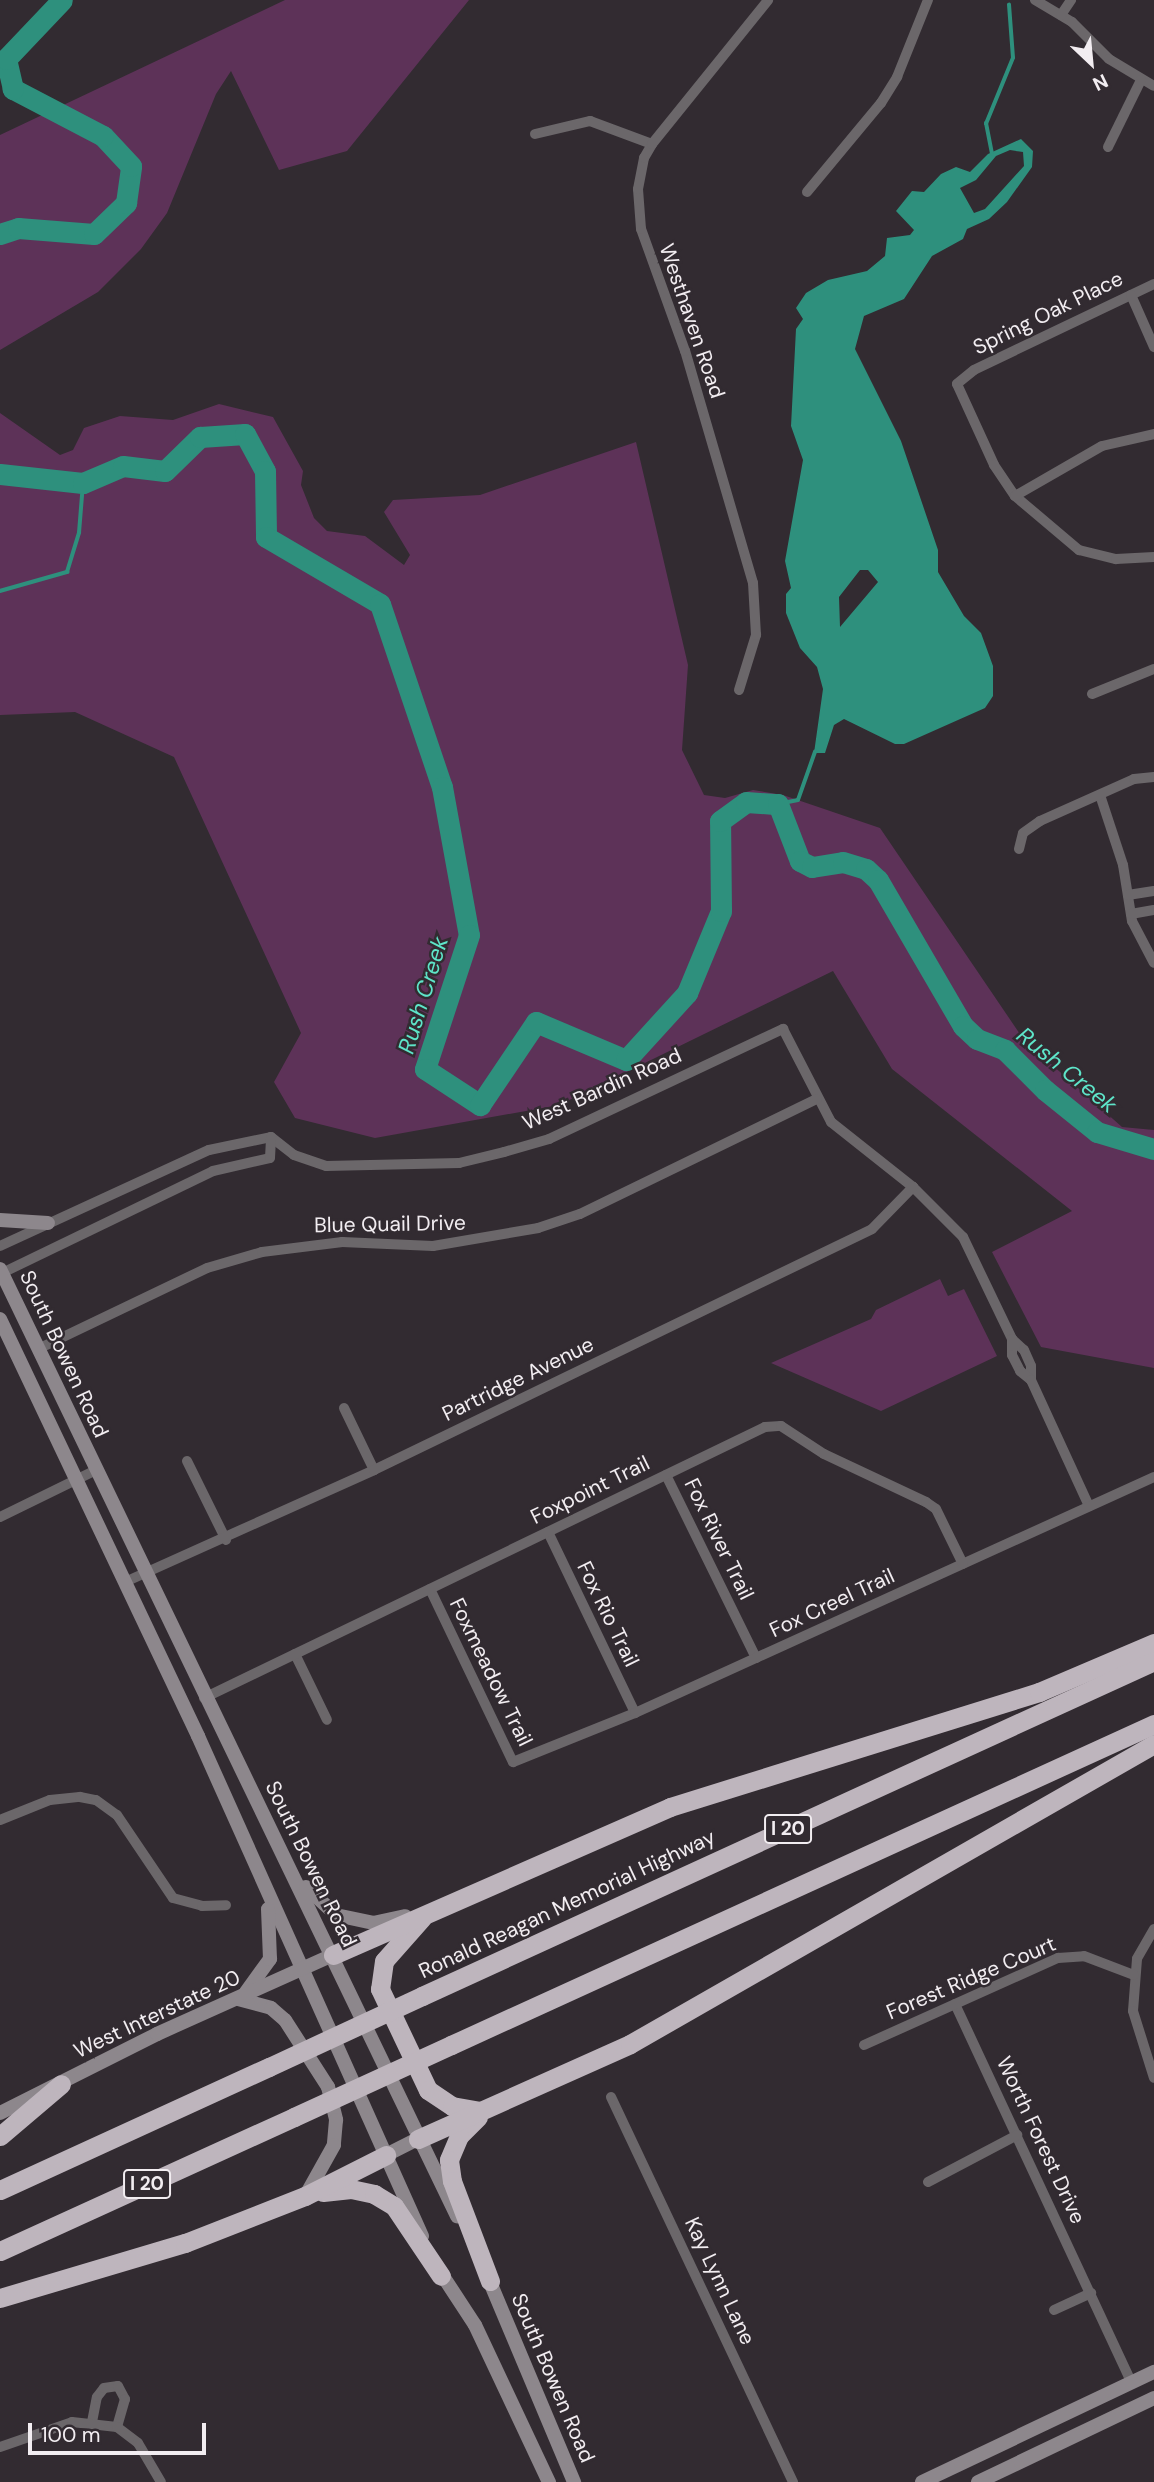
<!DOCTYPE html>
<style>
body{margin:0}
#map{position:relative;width:1154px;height:2482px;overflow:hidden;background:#322b31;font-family:"DM Sans",sans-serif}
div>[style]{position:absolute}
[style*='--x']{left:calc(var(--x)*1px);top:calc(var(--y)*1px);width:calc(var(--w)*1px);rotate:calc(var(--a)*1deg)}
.green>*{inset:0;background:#5d3258}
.water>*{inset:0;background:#2e907d}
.stream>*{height:3.5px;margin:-1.75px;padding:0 1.75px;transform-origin:1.75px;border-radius:1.75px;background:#2e907d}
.river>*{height:21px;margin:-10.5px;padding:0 10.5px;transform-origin:10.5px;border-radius:10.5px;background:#2e907d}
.street>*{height:10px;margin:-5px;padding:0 5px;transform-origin:5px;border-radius:5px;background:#6b676a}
.secondary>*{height:14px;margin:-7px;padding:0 7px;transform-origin:7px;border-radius:7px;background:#8d878c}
.highway>*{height:19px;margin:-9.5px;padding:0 9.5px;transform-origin:9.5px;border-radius:9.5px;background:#beb5bd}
.highway-bridge>*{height:19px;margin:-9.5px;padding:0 9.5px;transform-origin:9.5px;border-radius:9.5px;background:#beb5bd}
span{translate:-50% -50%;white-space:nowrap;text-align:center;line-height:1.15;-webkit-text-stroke:5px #322b31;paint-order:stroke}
.shield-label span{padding:2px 5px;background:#322b31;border:2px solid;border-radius:5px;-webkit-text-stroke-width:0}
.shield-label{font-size:19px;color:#f2edf1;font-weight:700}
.street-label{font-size:21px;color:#f2edf1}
.water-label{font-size:23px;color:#5ee5c9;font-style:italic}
.north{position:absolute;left:1056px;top:28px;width:70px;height:70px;-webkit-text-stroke:5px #322b31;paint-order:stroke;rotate:154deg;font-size:19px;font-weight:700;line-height:28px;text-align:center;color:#f2edf1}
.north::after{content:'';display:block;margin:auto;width:24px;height:32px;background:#f2edf1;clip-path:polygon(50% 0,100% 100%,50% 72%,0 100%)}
.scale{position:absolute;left:28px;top:2423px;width:178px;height:32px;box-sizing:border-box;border:4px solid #f2edf1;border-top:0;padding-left:9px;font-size:21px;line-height:24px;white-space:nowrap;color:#f2edf1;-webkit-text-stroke:5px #322b31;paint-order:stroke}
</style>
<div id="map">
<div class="green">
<i style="clip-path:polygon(285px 0,469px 0,347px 151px,279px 170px,231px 71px,216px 94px,167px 213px,141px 249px,98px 292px,0 350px,0 135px)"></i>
<i style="clip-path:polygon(219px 404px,273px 417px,303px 471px,301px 485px,314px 518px,327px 531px,365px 536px,404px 565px,410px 555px,384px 512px,393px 500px,480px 495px,636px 442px,688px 665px,682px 750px,704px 795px,725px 798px,753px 790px,783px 795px,880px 828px,1024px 1040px,1122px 1127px,1154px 1130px,1154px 1368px,1041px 1347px,992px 1252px,1072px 1211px,892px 1069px,833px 971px,559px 1105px,375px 1138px,295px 1118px,274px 1082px,301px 1033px,174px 757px,75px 712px,0 715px,0 413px,60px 455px,73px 450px,84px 428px,120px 416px,173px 420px)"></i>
<i style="clip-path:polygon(940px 1279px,948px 1296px,964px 1289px,997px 1356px,881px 1411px,771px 1363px,871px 1319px,876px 1310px)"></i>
</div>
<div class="water">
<i style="clip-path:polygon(evenodd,1021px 139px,1033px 151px,1032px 167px,1007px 202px,989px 219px,967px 229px,963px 239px,932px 256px,904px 299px,864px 316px,855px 349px,901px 441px,938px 550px,938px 572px,964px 616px,981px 633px,993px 666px,993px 696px,985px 708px,904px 744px,895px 744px,844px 719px,834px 725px,825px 753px,814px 753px,823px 689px,817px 667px,800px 648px,786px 613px,786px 594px,791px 588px,785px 561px,803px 460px,791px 426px,796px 329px,803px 319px,796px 308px,806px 293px,828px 280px,867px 271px,885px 256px,887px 238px,910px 235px,914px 230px,896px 211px,912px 191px,924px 192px,941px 174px,956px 167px,970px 172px,988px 154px,1021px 139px,1010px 150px,1023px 152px,1024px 166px,985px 209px,974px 213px,960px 188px,976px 180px,996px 156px,1010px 150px,1021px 139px,860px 570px,868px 570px,878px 582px,840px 627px,839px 597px,860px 570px)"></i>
</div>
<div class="stream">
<i style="--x:992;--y:154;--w:31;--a:-101"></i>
<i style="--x:986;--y:124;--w:71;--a:-67.8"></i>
<i style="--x:1013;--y:58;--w:53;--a:-94.3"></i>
<i style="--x:0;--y:591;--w:70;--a:-15.8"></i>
<i style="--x:67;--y:572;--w:41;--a:-72.9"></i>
<i style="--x:79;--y:533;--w:50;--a:-85.4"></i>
<i style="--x:778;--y:804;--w:20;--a:-11"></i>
<i style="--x:798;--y:800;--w:51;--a:-70.5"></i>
</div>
<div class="river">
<i style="--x:0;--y:234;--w:19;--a:-18"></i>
<i style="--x:18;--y:228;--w:76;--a:4.5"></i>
<i style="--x:94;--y:234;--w:45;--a:-44.1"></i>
<i style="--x:126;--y:203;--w:37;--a:-82"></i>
<i style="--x:131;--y:166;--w:41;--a:-133"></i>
<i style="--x:103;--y:136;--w:102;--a:-152.4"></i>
<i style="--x:13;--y:89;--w:31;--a:-103"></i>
<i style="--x:6;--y:59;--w:81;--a:-46.5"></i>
<i style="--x:0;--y:474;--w:83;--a:6.2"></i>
<i style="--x:83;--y:483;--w:43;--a:-23"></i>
<i style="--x:123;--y:466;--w:42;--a:6.8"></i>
<i style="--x:165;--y:471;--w:49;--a:-44.2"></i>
<i style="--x:200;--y:437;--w:45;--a:-3.8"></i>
<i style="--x:245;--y:434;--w:42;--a:61.6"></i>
<i style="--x:265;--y:471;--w:66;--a:89.1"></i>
<i style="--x:266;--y:537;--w:132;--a:30.4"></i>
<i style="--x:380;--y:604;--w:193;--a:71.3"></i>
<i style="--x:442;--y:787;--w:150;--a:79.7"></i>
<i style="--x:469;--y:935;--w:141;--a:108.2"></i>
<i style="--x:425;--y:1069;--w:66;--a:33.2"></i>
<i style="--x:480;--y:1105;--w:100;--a:-56"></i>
<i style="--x:536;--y:1022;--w:98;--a:22.9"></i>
<i style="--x:626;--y:1060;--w:91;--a:-47.7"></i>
<i style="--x:687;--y:993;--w:89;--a:-67.5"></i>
<i style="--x:721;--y:911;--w:90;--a:-90.6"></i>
<i style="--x:720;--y:821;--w:32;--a:-36"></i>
<i style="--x:746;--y:802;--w:32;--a:4"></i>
<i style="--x:778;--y:804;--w:61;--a:68.9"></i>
<i style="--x:800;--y:861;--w:13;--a:27"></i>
<i style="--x:812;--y:867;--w:31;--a:-9"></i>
<i style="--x:843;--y:862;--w:24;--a:17"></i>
<i style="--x:866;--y:869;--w:16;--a:43"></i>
<i style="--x:878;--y:880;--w:169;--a:59.8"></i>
<i style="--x:963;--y:1026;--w:19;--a:43"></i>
<i style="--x:977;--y:1039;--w:30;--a:21"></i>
<i style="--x:1005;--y:1050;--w:57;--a:45"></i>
<i style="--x:1045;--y:1090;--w:67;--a:38.9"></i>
<i style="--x:1097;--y:1132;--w:59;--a:16.6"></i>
</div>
<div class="street">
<i style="--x:1035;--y:0;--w:43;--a:30.7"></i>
<i style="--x:1072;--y:22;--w:52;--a:45"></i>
<i style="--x:1109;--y:59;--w:52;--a:31"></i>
<i style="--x:1061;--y:15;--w:18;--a:-56"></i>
<i style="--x:535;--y:134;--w:57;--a:-13.3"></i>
<i style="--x:590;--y:121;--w:66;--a:20.4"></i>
<i style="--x:1108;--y:147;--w:75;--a:-63.8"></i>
<i style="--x:807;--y:192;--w:116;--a:-50.3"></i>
<i style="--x:881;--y:103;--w:31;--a:-58"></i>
<i style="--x:897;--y:77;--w:83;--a:-68.1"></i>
<i style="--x:1154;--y:284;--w:199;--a:154.5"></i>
<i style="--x:974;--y:370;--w:22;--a:141"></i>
<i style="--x:957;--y:384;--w:89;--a:65.4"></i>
<i style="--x:994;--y:465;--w:37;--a:56"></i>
<i style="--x:1015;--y:496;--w:84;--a:40.2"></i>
<i style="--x:1079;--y:550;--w:38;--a:14"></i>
<i style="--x:1116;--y:559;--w:38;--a:-3"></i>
<i style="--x:1131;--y:295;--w:57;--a:66.1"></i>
<i style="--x:1015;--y:496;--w:100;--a:-29.9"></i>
<i style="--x:1102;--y:446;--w:53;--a:-13"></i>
<i style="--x:739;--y:690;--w:58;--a:-72.8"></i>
<i style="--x:756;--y:635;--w:52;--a:-93.3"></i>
<i style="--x:753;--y:583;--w:242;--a:-106.3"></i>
<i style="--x:685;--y:351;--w:130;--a:-109.8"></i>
<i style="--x:641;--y:229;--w:40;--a:-94.3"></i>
<i style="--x:638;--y:189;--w:32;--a:-79"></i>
<i style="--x:644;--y:158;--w:16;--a:-60"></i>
<i style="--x:652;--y:144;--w:185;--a:-51.1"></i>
<i style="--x:1092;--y:694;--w:67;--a:-22"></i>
<i style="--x:1100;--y:795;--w:74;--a:71.8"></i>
<i style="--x:1123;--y:865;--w:57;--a:80.9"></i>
<i style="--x:1132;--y:921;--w:47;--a:62.4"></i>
<i style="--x:1019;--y:849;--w:16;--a:-76"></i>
<i style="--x:1023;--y:833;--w:21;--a:-35"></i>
<i style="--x:1040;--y:821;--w:103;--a:-24.1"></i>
<i style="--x:1134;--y:779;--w:20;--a:-6"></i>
<i style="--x:1128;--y:895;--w:26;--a:-9"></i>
<i style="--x:1131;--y:914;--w:23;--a:-10"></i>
<i style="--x:0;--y:1246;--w:230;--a:-24.7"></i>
<i style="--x:209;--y:1150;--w:63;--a:-11.8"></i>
<i style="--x:271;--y:1137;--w:29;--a:38"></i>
<i style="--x:294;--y:1155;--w:34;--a:19"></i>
<i style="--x:326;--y:1166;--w:133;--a:-1.3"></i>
<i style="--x:459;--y:1163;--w:46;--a:-13.7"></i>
<i style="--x:504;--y:1152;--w:47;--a:-16.1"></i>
<i style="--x:549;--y:1139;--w:259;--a:-25.2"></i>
<i style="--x:783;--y:1029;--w:105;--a:62.7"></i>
<i style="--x:831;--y:1122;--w:105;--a:38.4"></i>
<i style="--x:913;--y:1187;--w:71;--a:45"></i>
<i style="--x:963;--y:1237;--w:113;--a:64.3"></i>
<i style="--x:1012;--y:1339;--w:16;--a:43"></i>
<i style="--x:1024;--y:1350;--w:17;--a:66"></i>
<i style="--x:1031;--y:1366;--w:14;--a:90"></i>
<i style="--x:2;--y:1273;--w:234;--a:-25.8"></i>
<i style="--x:213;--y:1171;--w:58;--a:-12.8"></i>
<i style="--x:270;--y:1158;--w:21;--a:-87"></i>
<i style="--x:1012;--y:1339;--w:16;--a:90"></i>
<i style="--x:1012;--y:1355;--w:18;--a:63"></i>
<i style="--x:1020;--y:1371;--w:14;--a:39"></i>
<i style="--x:1031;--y:1380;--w:139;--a:65.3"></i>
<i style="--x:38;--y:1349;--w:187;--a:-25.6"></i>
<i style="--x:207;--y:1268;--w:57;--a:-16.2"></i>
<i style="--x:262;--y:1252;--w:81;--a:-7.1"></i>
<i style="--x:342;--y:1242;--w:91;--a:2.5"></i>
<i style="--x:433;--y:1246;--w:107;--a:-9.7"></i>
<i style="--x:538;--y:1228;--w:44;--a:-18.4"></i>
<i style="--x:580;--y:1214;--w:263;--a:-25.9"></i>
<i style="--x:344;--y:1408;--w:69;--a:64.2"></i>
<i style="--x:187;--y:1461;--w:88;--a:63.7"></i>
<i style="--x:666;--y:1475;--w:204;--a:63.8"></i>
<i style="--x:0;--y:1517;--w:107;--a:-26.1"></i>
<i style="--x:548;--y:1532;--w:201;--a:64.3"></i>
<i style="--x:125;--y:1582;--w:273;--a:-24.2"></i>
<i style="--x:374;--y:1470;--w:553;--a:-25.82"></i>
<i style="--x:872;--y:1229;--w:59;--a:-45.7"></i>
<i style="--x:430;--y:1589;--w:192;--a:64.4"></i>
<i style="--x:513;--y:1762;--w:131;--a:-21.9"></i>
<i style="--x:635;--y:1713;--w:570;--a:-24.45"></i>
<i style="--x:295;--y:1654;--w:73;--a:64.1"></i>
<i style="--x:204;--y:1698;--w:623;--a:-25.78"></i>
<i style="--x:765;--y:1427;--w:16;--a:-4"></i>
<i style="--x:781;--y:1426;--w:51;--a:33.1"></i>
<i style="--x:824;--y:1454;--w:113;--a:25.2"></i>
<i style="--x:926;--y:1502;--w:12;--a:35"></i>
<i style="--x:936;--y:1509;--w:61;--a:63.9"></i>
<i style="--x:0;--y:1820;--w:54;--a:-21.8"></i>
<i style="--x:50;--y:1800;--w:30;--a:-6"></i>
<i style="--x:80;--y:1797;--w:16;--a:11"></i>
<i style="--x:96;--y:1800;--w:26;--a:36"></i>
<i style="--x:117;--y:1815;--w:100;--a:56"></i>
<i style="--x:173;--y:1898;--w:30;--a:15"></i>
<i style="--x:202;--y:1906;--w:24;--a:-2"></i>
<i style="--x:1154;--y:1929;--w:34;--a:120"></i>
<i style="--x:1137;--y:1959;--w:52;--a:94.4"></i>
<i style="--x:1133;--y:2011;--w:70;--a:72.6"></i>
<i style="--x:955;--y:2004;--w:418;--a:65"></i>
<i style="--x:864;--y:2045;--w:213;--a:-24.2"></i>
<i style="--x:1058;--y:1958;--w:26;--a:-4"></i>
<i style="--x:1084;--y:1956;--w:53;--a:20.8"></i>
<i style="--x:611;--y:2097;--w:426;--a:64.7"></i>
<i style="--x:928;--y:2182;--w:101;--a:-27.8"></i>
<i style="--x:1054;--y:2310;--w:41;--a:-24.7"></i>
<i style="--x:92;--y:2422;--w:25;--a:-79"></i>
<i style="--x:97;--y:2397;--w:11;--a:-52"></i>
<i style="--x:104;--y:2388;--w:14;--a:-8"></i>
<i style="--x:118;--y:2386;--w:15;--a:62"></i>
<i style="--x:125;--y:2399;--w:29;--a:106"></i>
<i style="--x:0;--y:2447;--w:76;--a:-19.1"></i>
<i style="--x:72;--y:2422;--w:45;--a:6.3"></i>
<i style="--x:117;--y:2427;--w:26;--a:37"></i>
<i style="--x:138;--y:2443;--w:45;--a:59.5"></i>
</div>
<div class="secondary">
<i style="--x:0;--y:1220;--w:48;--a:3.6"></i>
<i style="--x:0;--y:1269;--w:1052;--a:64.24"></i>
<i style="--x:0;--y:1319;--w:462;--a:64.6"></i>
<i style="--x:198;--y:1736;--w:548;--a:65.87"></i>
<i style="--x:306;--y:1887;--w:41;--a:43"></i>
<i style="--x:336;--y:1915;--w:38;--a:12"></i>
<i style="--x:373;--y:1923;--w:33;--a:-12"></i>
<i style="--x:246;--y:1992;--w:41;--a:-54"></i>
<i style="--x:270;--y:1959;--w:50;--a:-92.3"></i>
<i style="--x:238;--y:1999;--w:34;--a:15"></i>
<i style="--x:271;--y:2008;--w:18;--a:41"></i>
<i style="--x:285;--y:2020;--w:80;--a:57.3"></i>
<i style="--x:328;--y:2087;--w:34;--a:76"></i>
<i style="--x:336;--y:2120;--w:25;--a:95"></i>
<i style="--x:334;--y:2145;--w:57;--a:119.2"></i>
<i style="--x:0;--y:2113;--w:176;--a:-26.7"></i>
<i style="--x:157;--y:2034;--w:193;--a:-24.2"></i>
<i style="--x:386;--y:2155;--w:36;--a:-27"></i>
<i style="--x:437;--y:2267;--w:69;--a:56.8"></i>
<i style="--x:475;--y:2325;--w:174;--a:64.8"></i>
<i style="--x:487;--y:2275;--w:225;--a:67.2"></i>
<i style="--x:922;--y:2482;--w:257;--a:-25.4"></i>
<i style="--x:978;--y:2482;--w:195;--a:-25.5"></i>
</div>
<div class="highway">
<i style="--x:422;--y:1918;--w:57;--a:131.5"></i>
<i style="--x:384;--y:1961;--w:28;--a:98"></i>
<i style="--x:380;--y:1989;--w:112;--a:64.6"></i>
<i style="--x:428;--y:2090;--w:29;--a:34"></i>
<i style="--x:452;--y:2106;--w:29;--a:10"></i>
<i style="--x:333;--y:1955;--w:368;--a:-23.7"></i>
<i style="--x:670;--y:1807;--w:387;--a:-17.3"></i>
<i style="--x:1039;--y:1692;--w:125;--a:-23.1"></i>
<i style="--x:422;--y:1996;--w:805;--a:-24.59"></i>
<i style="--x:451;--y:2045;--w:773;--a:-24.54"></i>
<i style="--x:478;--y:2117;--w:27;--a:135"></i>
<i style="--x:459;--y:2136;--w:26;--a:113"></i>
<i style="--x:449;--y:2160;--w:21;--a:82"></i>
<i style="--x:452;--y:2181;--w:107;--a:69.2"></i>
<i style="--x:0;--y:2136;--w:80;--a:-40.4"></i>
<i style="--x:418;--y:2139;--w:232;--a:-24.1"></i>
<i style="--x:630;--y:2044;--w:604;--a:-29.79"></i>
<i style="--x:0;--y:2190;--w:296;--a:-24.6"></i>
<i style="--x:323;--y:2192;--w:28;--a:-6"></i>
<i style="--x:351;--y:2189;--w:24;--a:12"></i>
<i style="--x:374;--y:2194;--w:23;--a:31"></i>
<i style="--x:394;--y:2206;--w:84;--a:56.1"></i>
<i style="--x:0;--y:2251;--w:323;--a:-24.5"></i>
<i style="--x:0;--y:2298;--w:193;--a:-16.6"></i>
<i style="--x:185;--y:2243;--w:129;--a:-21.4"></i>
<i style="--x:305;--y:2196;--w:91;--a:-26.8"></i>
</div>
<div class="highway-bridge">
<i style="--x:269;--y:2067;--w:169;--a:-24.9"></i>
<i style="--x:294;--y:2117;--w:173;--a:-24.6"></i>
</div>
<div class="shield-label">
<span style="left:788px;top:1829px">I 20</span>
<span style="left:147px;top:2184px">I 20</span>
</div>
<div class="street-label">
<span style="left:1048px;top:313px;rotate:-26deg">Spring Oak Place</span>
<span style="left:692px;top:321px;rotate:71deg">Westhaven Road</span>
<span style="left:602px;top:1089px;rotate:-24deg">West Bardin Road</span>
<span style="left:390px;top:1224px;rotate:-1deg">Blue Quail Drive</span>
<span style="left:64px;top:1354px;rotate:65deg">South Bowen Road</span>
<span style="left:518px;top:1379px;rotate:-26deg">Partridge Avenue</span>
<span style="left:590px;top:1490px;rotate:-26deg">Foxpoint Trail</span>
<span style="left:719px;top:1539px;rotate:64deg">Fox River Trail</span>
<span style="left:832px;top:1603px;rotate:-25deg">Fox Creel Trail</span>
<span style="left:608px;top:1614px;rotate:64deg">Fox Rio Trail</span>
<span style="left:491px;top:1672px;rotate:64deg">Foxmeadow Trail</span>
<span style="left:311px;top:1864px;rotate:64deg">South Bowen Road</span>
<span style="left:567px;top:1904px;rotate:-25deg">Ronald Reagan Memorial Highway</span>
<span style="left:971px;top:1978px;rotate:-23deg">Forest Ridge Court</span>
<span style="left:157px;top:2014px;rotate:-25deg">West Interstate 20</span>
<span style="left:1041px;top:2140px;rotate:65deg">Worth Forest Drive</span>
<span style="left:720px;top:2281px;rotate:65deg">Kay Lynn Lane</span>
<span style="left:553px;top:2378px;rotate:67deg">South Bowen Road</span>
</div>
<div class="water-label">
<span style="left:423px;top:995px;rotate:-73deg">Rush Creek</span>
<span style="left:1067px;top:1070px;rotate:39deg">Rush Creek</span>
</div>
<div class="north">N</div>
<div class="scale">100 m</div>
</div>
